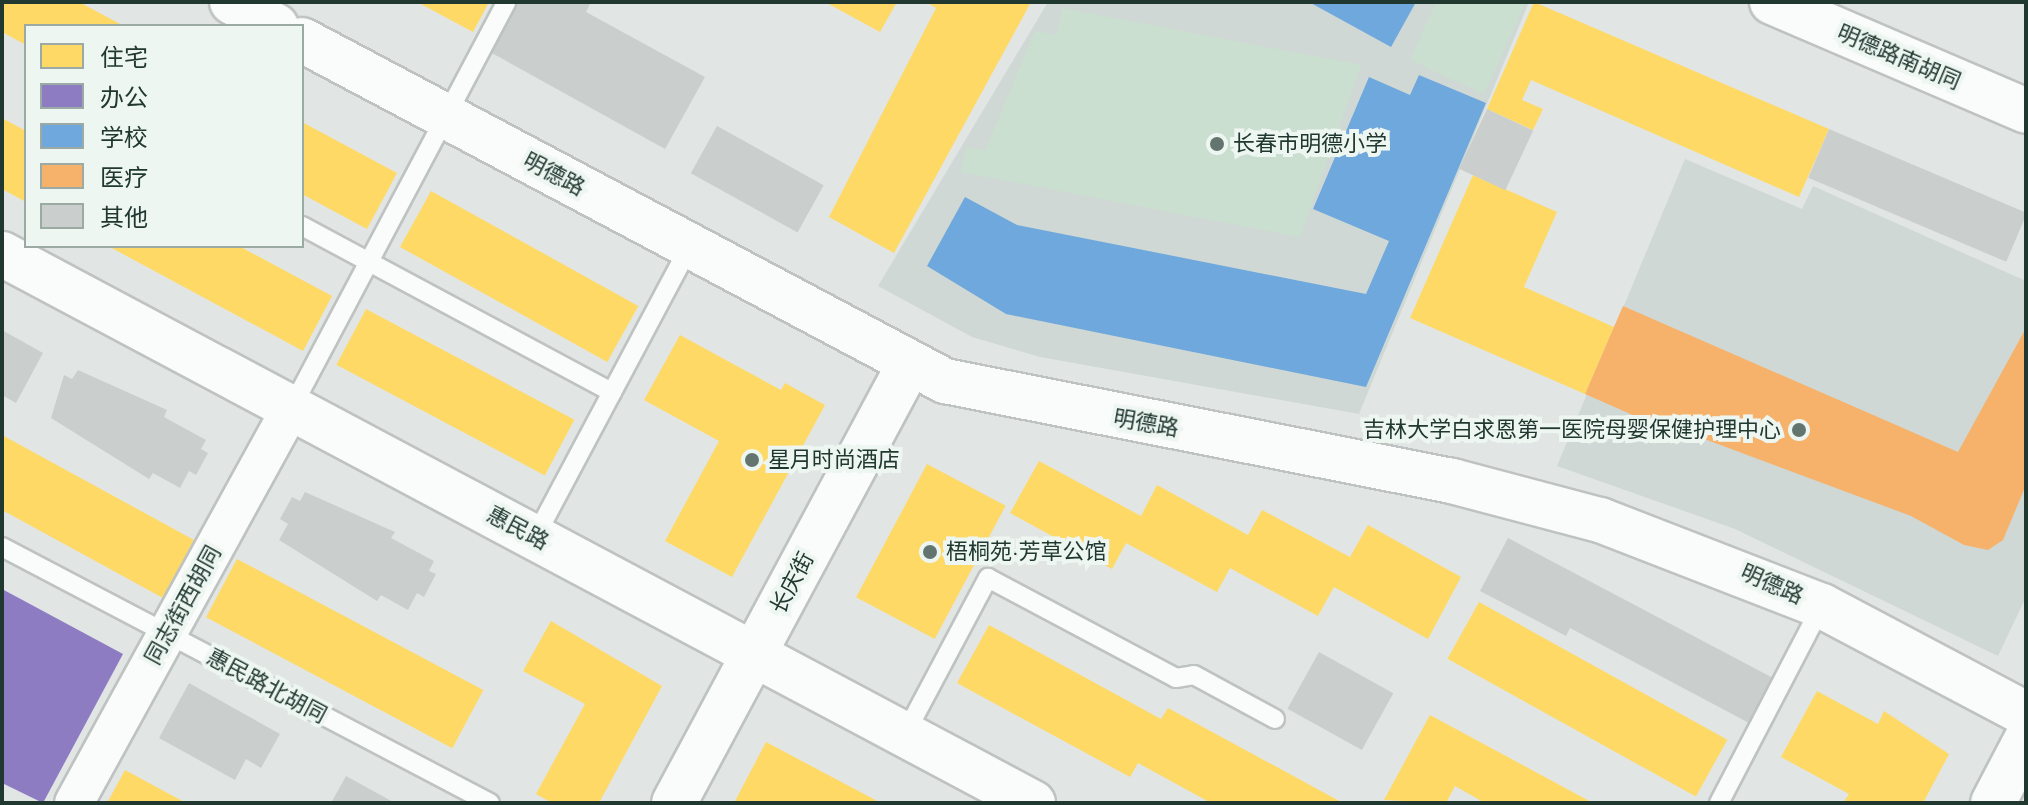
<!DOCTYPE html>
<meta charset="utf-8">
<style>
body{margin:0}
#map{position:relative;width:2028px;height:805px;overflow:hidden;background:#e1e6e4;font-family:Jost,"Noto Sans SC",sans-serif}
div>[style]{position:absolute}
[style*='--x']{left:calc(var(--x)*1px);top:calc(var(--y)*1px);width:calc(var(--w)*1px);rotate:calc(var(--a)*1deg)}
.built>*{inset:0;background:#cfd8d4}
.green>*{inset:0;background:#cadfd0}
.homes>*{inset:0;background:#ffd966;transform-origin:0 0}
.offices>*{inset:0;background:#8e7cc3}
.schools>*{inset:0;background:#6fa8dc}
.health>*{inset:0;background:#f6b26b}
.building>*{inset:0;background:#cacfcd;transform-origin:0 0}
.roads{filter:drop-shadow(2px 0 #bec3c1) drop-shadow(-2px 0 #bec3c1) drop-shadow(0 2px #bec3c1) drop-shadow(0 -2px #bec3c1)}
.lane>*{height:18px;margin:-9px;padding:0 9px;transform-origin:9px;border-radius:9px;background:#fafbfb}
.street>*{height:38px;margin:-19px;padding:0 19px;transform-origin:19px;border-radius:19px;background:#fafbfb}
.secondary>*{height:44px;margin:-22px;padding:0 22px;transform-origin:22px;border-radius:22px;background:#fafbfb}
.dots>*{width:22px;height:22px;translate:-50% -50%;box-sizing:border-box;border:4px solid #eef6f2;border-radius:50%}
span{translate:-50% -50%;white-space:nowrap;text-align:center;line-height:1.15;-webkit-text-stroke:8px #eef6f2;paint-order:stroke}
.street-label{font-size:22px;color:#213831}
.poi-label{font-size:22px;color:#213831}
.left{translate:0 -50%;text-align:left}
.right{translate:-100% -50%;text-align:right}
.frame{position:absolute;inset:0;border:4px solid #213831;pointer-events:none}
.legend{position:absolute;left:24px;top:24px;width:280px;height:224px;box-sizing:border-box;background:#eef6f2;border:2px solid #9caaa5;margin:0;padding:10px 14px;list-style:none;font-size:24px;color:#213831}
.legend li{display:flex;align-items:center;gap:16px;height:40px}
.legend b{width:40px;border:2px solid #9caaa5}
</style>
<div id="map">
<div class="built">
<i style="clip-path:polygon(1048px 2px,1529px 2px,1359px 414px,1040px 357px,972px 337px,878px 286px)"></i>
<i style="clip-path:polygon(1685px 159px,1802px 209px,1813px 186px,2026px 281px,2026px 597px,1998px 656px,1735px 529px,1557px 466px)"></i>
</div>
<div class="green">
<i style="clip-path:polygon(1436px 2px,1526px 2px,1484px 94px,1410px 60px)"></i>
<i style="clip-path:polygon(1062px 8px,1361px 65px,1300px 237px,961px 172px,966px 147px,985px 151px,1035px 31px,1057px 35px)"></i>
</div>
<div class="homes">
<i style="clip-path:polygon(2px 2px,79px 2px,124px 26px,26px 26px,26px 45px,2px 32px)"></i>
<i style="clip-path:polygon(417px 2px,489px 2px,473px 32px)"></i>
<i style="clip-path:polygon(825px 2px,897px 2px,880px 32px)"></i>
<i style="clip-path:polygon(926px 2px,1030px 4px,894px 253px,829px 217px,936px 8px)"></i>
<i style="clip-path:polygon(1534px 2px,1829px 129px,1799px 197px,1531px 80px,1522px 100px,1543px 109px,1533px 130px,1487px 109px)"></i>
<i style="clip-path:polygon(2px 118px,26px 131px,26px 202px,2px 189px)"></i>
<i style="clip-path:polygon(302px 122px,397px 173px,367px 229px,302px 194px)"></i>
<i style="clip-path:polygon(1473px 175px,1557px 212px,1524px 287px,1614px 327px,1585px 394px,1410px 318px)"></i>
<i style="left:431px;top:191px;width:237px;height:64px;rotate:29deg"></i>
<i style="clip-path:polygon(108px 246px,239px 246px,332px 296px,303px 351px)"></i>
<i style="left:366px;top:309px;width:236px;height:63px;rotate:28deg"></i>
<i style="clip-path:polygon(680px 335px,781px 390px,785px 383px,825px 405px,732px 577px,665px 541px,719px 441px,644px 400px)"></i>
<i style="clip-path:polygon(2px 435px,194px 540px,163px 598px,2px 510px)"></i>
<i style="clip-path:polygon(1039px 461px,1141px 516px,1157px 485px,1248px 535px,1262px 510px,1350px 557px,1368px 525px,1461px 577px,1428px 639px,1334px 587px,1318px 616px,1230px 568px,1217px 592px,1126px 543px,1112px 569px,1010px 513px)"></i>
<i style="left:927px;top:464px;width:89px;height:151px;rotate:28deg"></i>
<i style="left:237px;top:559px;width:279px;height:66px;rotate:28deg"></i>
<i style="left:1479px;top:602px;width:284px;height:65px;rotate:29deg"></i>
<i style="clip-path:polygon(551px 621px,662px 686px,599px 803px,552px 803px,536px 794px,585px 704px,523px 671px)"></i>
<i style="clip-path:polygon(989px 625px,1161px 719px,1168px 708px,1343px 803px,1211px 803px,1138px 763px,1130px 777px,957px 683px)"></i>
<i style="clip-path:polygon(1817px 691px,1878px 724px,1884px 711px,1949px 754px,1923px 803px,1843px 803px,1849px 794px,1781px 757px)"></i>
<i style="clip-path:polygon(1430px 715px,1593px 803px,1485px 803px,1455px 786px,1446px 803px,1384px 800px)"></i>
<i style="clip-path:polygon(766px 742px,881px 803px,734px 803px)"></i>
<i style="clip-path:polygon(125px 770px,186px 803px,107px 803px)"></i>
</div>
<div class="offices">
<i style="clip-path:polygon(2px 589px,123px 654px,43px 803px,2px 783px)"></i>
</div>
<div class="schools">
<i style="clip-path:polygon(1309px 2px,1416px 2px,1391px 47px)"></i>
<i style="clip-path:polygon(1419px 75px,1486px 103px,1366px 387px,1006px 314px,927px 266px,965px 197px,1017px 225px,1366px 294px,1389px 241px,1313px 209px,1369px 77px,1410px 95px)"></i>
</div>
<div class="health">
<i style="clip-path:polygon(1623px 306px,1958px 452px,2026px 328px,2026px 485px,2003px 540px,1988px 550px,1964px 545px,1911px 516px,1699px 437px,1696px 443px,1585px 394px)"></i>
</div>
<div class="building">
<i style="clip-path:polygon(517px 2px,591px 2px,586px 12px,705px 77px,665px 149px,490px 52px)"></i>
<i style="left:1487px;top:109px;width:51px;height:66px;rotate:25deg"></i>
<i style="left:717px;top:126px;width:122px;height:54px;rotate:29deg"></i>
<i style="left:1829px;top:129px;width:215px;height:53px;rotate:23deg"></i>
<i style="clip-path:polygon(2px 330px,43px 353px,16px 403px,2px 395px)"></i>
<i style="clip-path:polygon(78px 370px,167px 410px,164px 417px,206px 440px,201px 449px,208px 453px,196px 475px,189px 471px,180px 488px,153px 473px,149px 479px,51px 418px,64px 375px,72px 379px)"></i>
<i style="clip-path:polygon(305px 492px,395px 532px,391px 538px,434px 561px,429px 571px,436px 574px,424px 597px,417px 593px,408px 610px,381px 595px,377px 601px,279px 540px,288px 524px,280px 519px,292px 497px,300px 501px)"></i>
<i style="clip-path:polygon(1508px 538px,1773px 678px,1749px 723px,1570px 628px,1566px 636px,1480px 591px)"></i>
<i style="left:1319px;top:652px;width:85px;height:65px;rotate:29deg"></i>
<i style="clip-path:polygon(189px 683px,280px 734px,261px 768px,246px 759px,235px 780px,159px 738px)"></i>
<i style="clip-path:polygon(346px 776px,395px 803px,331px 803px)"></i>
</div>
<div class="roads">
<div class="lane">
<i style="--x:302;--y:226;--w:352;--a:28.2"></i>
<i style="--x:292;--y:407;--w:458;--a:-62.1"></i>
<i style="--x:535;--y:537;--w:328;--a:-62"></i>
<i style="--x:2;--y:547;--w:551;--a:27.68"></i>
<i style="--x:905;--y:734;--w:177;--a:-62"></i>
<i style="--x:988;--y:578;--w:213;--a:28"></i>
<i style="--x:1176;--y:678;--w:18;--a:-9"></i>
<i style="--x:1194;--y:675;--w:92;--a:28.5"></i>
<i style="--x:1719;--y:803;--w:221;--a:-62.5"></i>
</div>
<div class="street">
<i style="--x:74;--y:803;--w:452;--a:-61.2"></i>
</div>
<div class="secondary">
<i style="--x:232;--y:2;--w:50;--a:28.6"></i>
<i style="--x:1772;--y:2;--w:276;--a:23.2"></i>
<i style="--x:302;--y:40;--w:728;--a:27.94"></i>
<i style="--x:945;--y:381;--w:517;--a:11.16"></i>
<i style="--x:1452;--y:481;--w:153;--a:14.8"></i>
<i style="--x:1600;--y:520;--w:238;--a:21.2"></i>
<i style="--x:1822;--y:606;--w:231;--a:27.9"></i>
<i style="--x:2;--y:254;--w:1168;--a:28.03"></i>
<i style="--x:674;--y:803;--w:498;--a:-61.8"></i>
<i style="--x:1993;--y:803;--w:71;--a:-62.4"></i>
</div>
</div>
<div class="dots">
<i style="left:1217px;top:144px;background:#647570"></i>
<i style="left:1799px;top:430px;background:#647570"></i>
<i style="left:752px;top:460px;background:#647570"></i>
<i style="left:930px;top:552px;background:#647570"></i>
</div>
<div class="street-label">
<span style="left:1899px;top:57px;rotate:23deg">明德路南胡同</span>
<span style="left:554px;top:174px;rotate:28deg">明德路</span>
<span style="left:1146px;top:423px;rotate:10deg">明德路</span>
<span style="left:518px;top:528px;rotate:28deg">惠民路</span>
<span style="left:792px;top:583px;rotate:-62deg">长庆街</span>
<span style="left:1772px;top:584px;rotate:24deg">明德路</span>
<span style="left:183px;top:605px;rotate:-61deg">同志街西胡同</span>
<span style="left:267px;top:686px;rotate:28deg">惠民路北胡同</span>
</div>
<div class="poi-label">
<span class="left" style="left:1233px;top:144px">长春市明德小学</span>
<span class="right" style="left:1781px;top:430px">吉林大学白求恩第一医院母婴保健护理中心</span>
<span class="left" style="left:768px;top:460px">星月时尚酒店</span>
<span class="left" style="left:946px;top:552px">梧桐苑·芳草公馆</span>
</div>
<div class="frame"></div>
<ul class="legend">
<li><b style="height:22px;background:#ffd966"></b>住宅</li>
<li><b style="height:22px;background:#8e7cc3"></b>办公</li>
<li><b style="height:22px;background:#6fa8dc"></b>学校</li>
<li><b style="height:22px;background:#f6b26b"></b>医疗</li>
<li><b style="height:22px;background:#cacfcd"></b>其他</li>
</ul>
</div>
